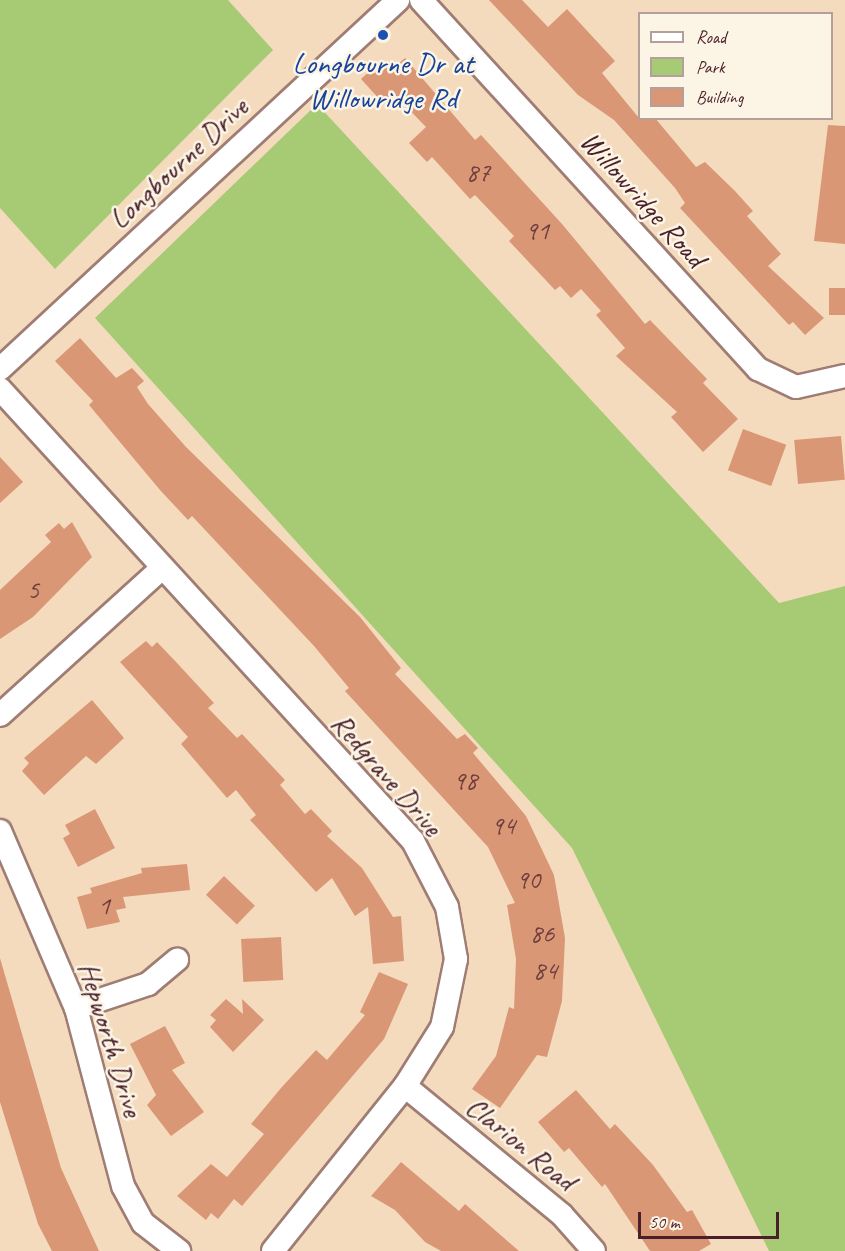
<!DOCTYPE html>
<style>
body{margin:0}
#map{position:relative;width:845px;height:1251px;overflow:hidden;background:#f4dbbe;font-family:Caveat,sans-serif}
div>[style]{position:absolute}
[style*='--x']{left:calc(var(--x)*1px);top:calc(var(--y)*1px);width:calc(var(--w)*1px);rotate:calc(var(--a)*1deg)}
.green>*{inset:0;background:#a7cb74}
.building>*{inset:0;background:#da9776;transform-origin:0 0}
.roads{filter:drop-shadow(2px 0 #9f7d74) drop-shadow(-2px 0 #9f7d74) drop-shadow(0 2px #9f7d74) drop-shadow(0 -2px #9f7d74)}
.street>*{height:22px;margin:-11px;padding:0 11px;transform-origin:11px;border-radius:11px;background:#fff}
.dots>*{width:16px;height:16px;translate:-50% -50%;box-sizing:border-box;border:3px solid #fcf5e5;border-radius:50%}
span{translate:-50% -50%;white-space:nowrap;text-align:center;line-height:1.15;-webkit-text-stroke:5px #fcf5e5;paint-order:stroke}
.number-label{font-size:27px;color:#6e3d3e}
.number-label span{-webkit-text-stroke-width:0}
.transit-label{font-size:30px;color:#164399}
.street-label{font-size:30px;color:#4a1f2b}
.legend{position:absolute;left:638px;top:12px;width:195px;height:108px;box-sizing:border-box;background:#fcf5e5;border:2px solid #b59f9b;margin:0;padding:8px 10px;list-style:none;font-size:18px;color:#4a1f2b}
.legend li{display:flex;align-items:center;gap:12px;height:30px}
.legend b{width:30px;border:2px solid #b59f9b}
.scale{position:absolute;left:638px;top:1212px;width:141px;height:27px;box-sizing:border-box;border:3px solid #4a1f2b;border-top:0;padding-left:8px;font-size:18px;line-height:21px;white-space:nowrap;color:#4a1f2b;-webkit-text-stroke:4px #fcf5e5;paint-order:stroke}
</style>
<div id="map">
<div class="green">
<i style="clip-path:polygon(0 0,228px 0,273px 50px,55px 269px,0 208px)"></i>
<i style="clip-path:polygon(317px 104px,779px 603px,845px 586px,845px 1251px,769px 1251px,572px 848px,95px 318px)"></i>
</div>
<div class="building">
<i style="clip-path:polygon(489px 0,522px 0,548px 27px,567px 9px,615px 61px,602px 73px,639px 118px,655px 118px,696px 167px,705px 162px,735px 191px,753px 211px,747px 216px,781px 254px,768px 266px,824px 318px,805px 335px,793px 322px,789px 325px,680px 208px,685px 203px,675px 188px,614px 120px,578px 95px)"></i>
<i style="clip-path:polygon(405px 58px,475px 140px,481px 135px,562px 224px,645px 324px,650px 320px,707px 379px,703px 383px,738px 419px,703px 452px,671px 417px,677px 412px,616px 356px,625px 348px,596px 315px,601px 311px,581px 289px,571px 298px,560px 286px,555px 290px,509px 241px,514px 236px,475px 195px,470px 199px,432px 157px,427px 162px,409px 143px,426px 127px,394px 94px,381px 101px,361px 79px,382px 60px,391px 70px)"></i>
<i style="clip-path:polygon(828px 125px,845px 126px,845px 244px,814px 241px)"></i>
<i style="left:829px;top:288px;width:16px;height:27px"></i>
<i style="clip-path:polygon(80px 338px,116px 378px,132px 368px,144px 381px,137px 387px,148px 404px,186px 447px,360px 617px,401px 668px,395px 674px,457px 739px,465px 734px,478px 748px,473px 753px,526px 816px,554px 875px,565px 938px,562px 1001px,547px 1057px,537px 1055px,500px 1108px,472px 1089px,496px 1056px,509px 1007px,514px 1009px,516px 959px,507px 905px,515px 903px,488px 847px,345px 691px,349px 688px,314px 646px,192px 516px,188px 520px,160px 490px,89px 405px,93px 401px,55px 361px)"></i>
<i style="left:743px;top:429px;width:46px;height:44px;rotate:20deg"></i>
<i style="left:841px;top:436px;width:44px;height:47px;rotate:85deg"></i>
<i style="clip-path:polygon(0 457px,23px 482px,0 503px)"></i>
<i style="clip-path:polygon(72px 522px,92px 557px,33px 617px,0 639px,0 590px,51px 542px,45px 535px,59px 523px,64px 529px)"></i>
<i style="clip-path:polygon(146px 641px,152px 647px,157px 642px,177px 663px,214px 703px,208px 708px,237px 738px,242px 734px,285px 780px,280px 785px,305px 814px,311px 809px,332px 831px,327px 836px,362px 868px,393px 917px,401px 916px,404px 961px,373px 964px,368px 907px,355px 916px,332px 878px,316px 892px,250px 820px,256px 815px,236px 790px,227px 798px,181px 744px,188px 737px,120px 662px)"></i>
<i style="clip-path:polygon(92px 700px,124px 738px,96px 764px,86px 756px,44px 795px,22px 771px,29px 763px,24px 758px)"></i>
<i style="clip-path:polygon(95px 809px,115px 848px,78px 867px,63px 838px,70px 834px,65px 825px)"></i>
<i style="clip-path:polygon(187px 864px,190px 890px,123px 897px,126px 908px,116px 910px,120px 922px,87px 929px,77px 897px,92px 893px,90px 888px,142px 873px,141px 868px)"></i>
<i style="left:224px;top:876px;width:43px;height:26px;rotate:44deg"></i>
<i style="left:281px;top:937px;width:43px;height:40px;rotate:87deg"></i>
<i style="clip-path:polygon(0 958px,61px 1168px,99px 1251px,52px 1251px,38px 1224px,0 1102px)"></i>
<i style="clip-path:polygon(379px 972px,408px 984px,384px 1039px,242px 1206px,234px 1199px,218px 1219px,211px 1213px,206px 1220px,177px 1196px,211px 1164px,227px 1177px,264px 1134px,251px 1124px,281px 1088px,316px 1050px,327px 1060px,365px 1015px,360px 1012px)"></i>
<i style="clip-path:polygon(226px 999px,243px 1014px,242px 999px,264px 1020px,233px 1052px,210px 1027px,216px 1020px,210px 1015px)"></i>
<i style="clip-path:polygon(165px 1026px,185px 1063px,172px 1070px,204px 1112px,171px 1136px,147px 1105px,156px 1095px,130px 1044px)"></i>
<i style="clip-path:polygon(576px 1090px,610px 1129px,615px 1124px,653px 1165px,687px 1212px,692px 1210px,711px 1244px,699px 1251px,650px 1251px,605px 1184px,602px 1187px,569px 1148px,564px 1152px,538px 1122px)"></i>
<i style="clip-path:polygon(401px 1162px,459px 1211px,465px 1204px,519px 1251px,441px 1251px,425px 1242px,395px 1210px,371px 1196px)"></i>
</div>
<div class="roads">
<div class="street">
<i style="--x:421;--y:0;--w:500;--a:47.6"></i>
<i style="--x:758;--y:369;--w:42;--a:25.3"></i>
<i style="--x:796;--y:387;--w:50;--a:-12.7"></i>
<i style="--x:0;--y:369;--w:543;--a:-42.83"></i>
<i style="--x:0;--y:389;--w:612;--a:47.58"></i>
<i style="--x:413;--y:841;--w:74;--a:62.7"></i>
<i style="--x:447;--y:907;--w:53;--a:80.2"></i>
<i style="--x:456;--y:959;--w:69;--a:101.6"></i>
<i style="--x:442;--y:1027;--w:70;--a:122.1"></i>
<i style="--x:405;--y:1086;--w:211;--a:128.7"></i>
<i style="--x:0;--y:715;--w:216;--a:-42.2"></i>
<i style="--x:0;--y:831;--w:193;--a:66.8"></i>
<i style="--x:76;--y:1008;--w:184;--a:75.2"></i>
<i style="--x:123;--y:1186;--w:42;--a:61.6"></i>
<i style="--x:143;--y:1223;--w:46;--a:37.9"></i>
<i style="--x:76;--y:1008;--w:76;--a:-18.4"></i>
<i style="--x:148;--y:984;--w:38;--a:-40"></i>
<i style="--x:405;--y:1086;--w:203;--a:39.4"></i>
<i style="--x:562;--y:1215;--w:48;--a:48.4"></i>
</div>
</div>
<div class="dots">
<i style="left:383px;top:35px;background:#1a4fb4"></i>
</div>
<div class="number-label">
<span style="left:478px;top:173px">87</span>
<span style="left:537px;top:231px">91</span>
<span style="left:33px;top:590px">5</span>
<span style="left:465px;top:781px">98</span>
<span style="left:503px;top:826px">94</span>
<span style="left:528px;top:880px">90</span>
<span style="left:104px;top:906px">1</span>
<span style="left:542px;top:934px">86</span>
<span style="left:545px;top:971px">84</span>
</div>
<div class="transit-label">
<span style="left:383px;top:80px">Longbourne Dr at<br>Willowridge Rd</span>
</div>
<div class="street-label">
<span style="left:178px;top:163px;rotate:-43deg">Longbourne Drive</span>
<span style="left:643px;top:199px;rotate:48deg">Willowridge Road</span>
<span style="left:387px;top:774px;rotate:49deg">Redgrave Drive</span>
<span style="left:111px;top:1039px;rotate:73deg">Hepworth Drive</span>
<span style="left:521px;top:1143px;rotate:39deg">Clarion Road</span>
</div>
<ul class="legend">
<li><b style="height:8px;background:#fff"></b>Road</li>
<li><b style="height:16px;background:#a7cb74"></b>Park</li>
<li><b style="height:16px;background:#da9776"></b>Building</li>
</ul>
<div class="scale">50 m</div>
</div>
